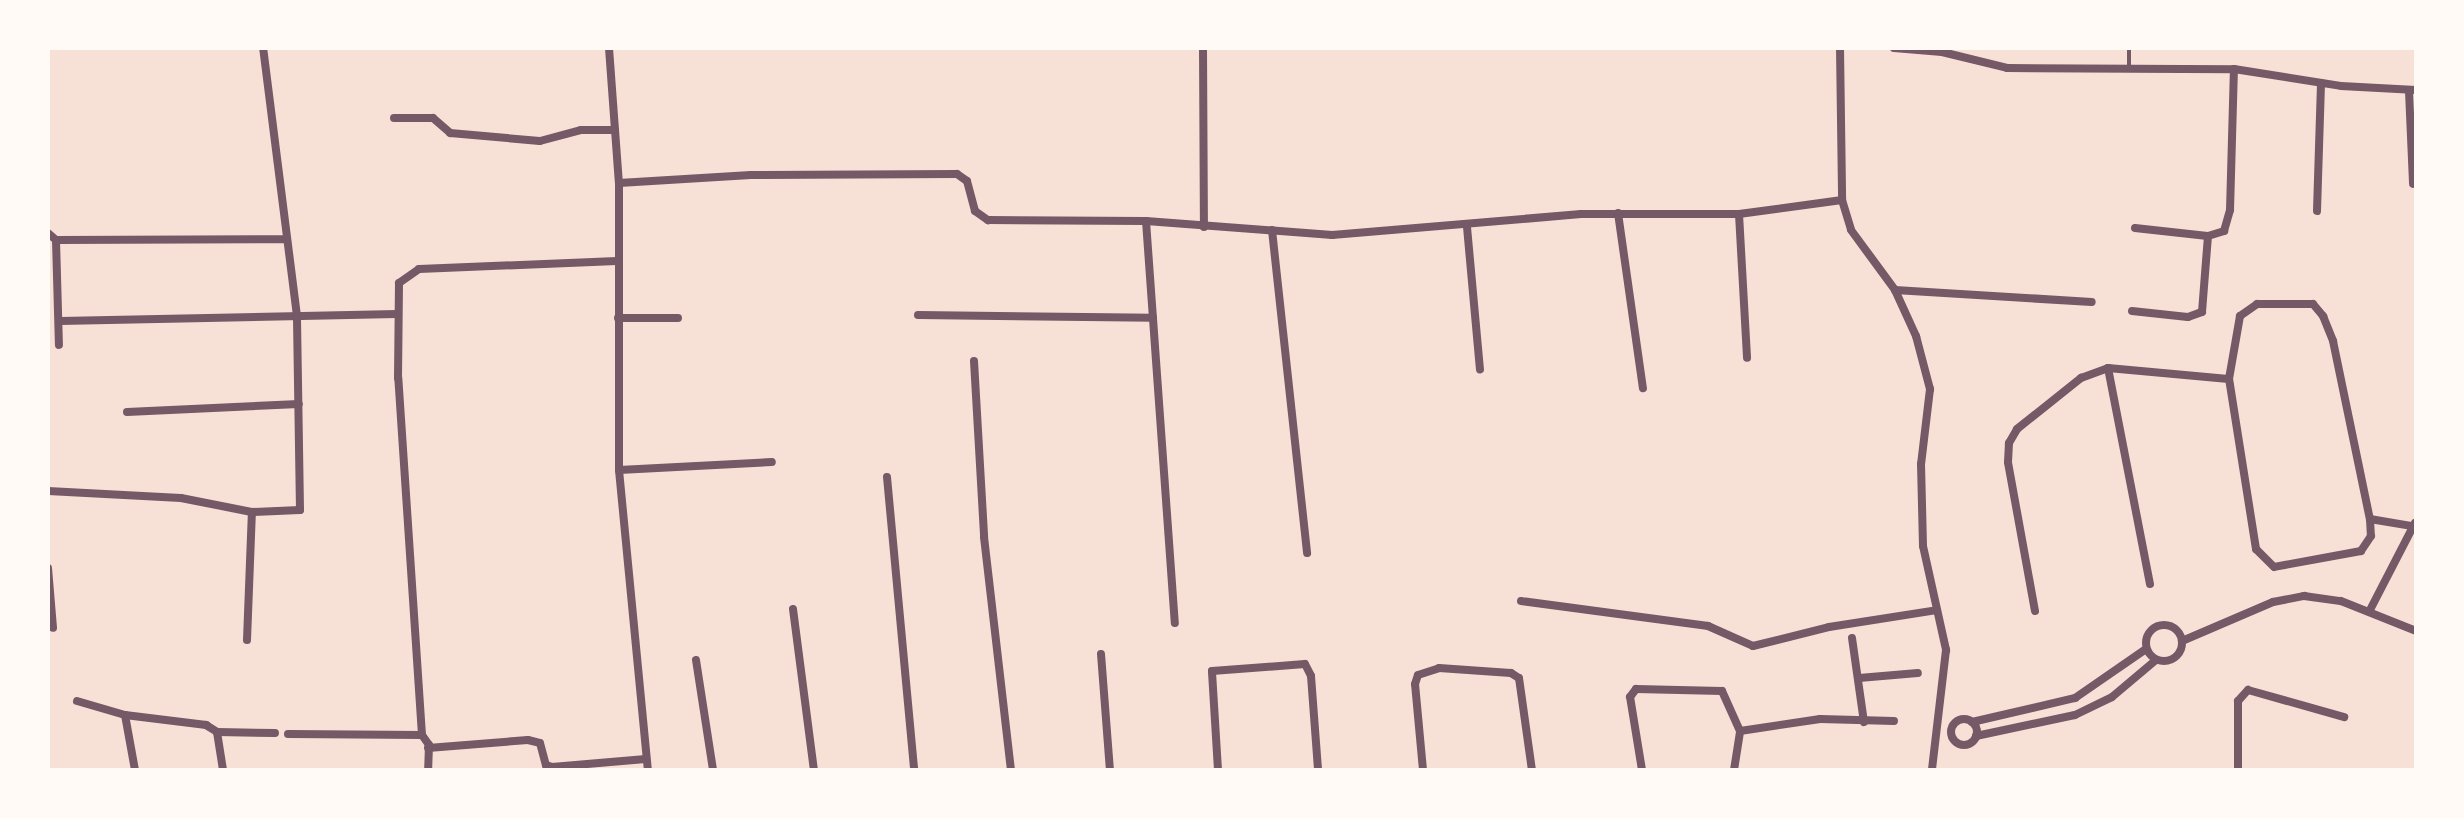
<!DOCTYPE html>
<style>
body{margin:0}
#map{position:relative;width:2464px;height:818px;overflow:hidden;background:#f7e1d7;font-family:Arial,sans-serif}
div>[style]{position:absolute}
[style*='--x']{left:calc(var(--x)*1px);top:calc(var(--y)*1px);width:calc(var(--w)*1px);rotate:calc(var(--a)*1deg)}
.service>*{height:4px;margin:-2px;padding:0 2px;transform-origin:2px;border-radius:2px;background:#755966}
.minor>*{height:8px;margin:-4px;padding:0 4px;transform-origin:4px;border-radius:4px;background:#755966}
.minor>.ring{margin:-4px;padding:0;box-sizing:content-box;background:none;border:8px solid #755966;border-radius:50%}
span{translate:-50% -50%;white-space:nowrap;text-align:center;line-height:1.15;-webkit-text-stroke:8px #fffaf5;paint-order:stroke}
.frame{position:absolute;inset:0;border:50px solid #fffaf5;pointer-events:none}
</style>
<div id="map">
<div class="service">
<i style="--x:2129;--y:48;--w:19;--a:90"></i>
</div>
<div class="minor">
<i style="--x:609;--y:48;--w:135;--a:85.8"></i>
<i style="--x:619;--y:183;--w:287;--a:90"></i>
<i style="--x:619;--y:470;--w:301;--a:84.5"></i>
<i style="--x:1203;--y:48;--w:179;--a:89.7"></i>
<i style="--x:1840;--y:48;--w:152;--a:89.2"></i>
<i style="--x:1842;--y:200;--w:31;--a:73"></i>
<i style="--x:1851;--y:230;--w:74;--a:53.7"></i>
<i style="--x:1895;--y:290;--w:51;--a:65.5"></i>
<i style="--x:1916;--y:336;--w:55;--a:75.2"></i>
<i style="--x:1930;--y:389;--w:76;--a:96.8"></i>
<i style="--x:1921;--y:464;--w:82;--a:88.6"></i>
<i style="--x:1923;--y:546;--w:107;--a:77.5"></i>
<i style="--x:1946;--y:650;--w:121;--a:96.7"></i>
<i style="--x:1894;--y:48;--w:48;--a:4.8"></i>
<i style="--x:1942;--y:52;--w:67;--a:13.8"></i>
<i style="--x:2007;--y:68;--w:227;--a:0.3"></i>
<i style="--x:2234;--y:69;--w:108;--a:9"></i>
<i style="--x:2341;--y:86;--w:75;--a:3.1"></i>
<i style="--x:2409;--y:91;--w:93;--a:87.5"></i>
<i style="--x:394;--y:118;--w:39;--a:0"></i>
<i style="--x:433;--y:118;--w:23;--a:41"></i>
<i style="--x:450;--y:133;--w:90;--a:5.1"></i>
<i style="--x:540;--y:141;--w:42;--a:-15"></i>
<i style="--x:581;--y:130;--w:34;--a:0"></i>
<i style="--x:619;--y:183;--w:132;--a:-3.5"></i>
<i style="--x:751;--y:175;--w:206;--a:-0.3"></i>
<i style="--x:957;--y:174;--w:12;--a:35"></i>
<i style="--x:967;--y:181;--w:31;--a:75"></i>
<i style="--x:975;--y:211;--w:16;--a:35"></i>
<i style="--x:988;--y:220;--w:158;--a:0.4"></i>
<i style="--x:1146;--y:221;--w:187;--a:4.3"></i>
<i style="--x:1332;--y:235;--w:250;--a:-4.8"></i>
<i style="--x:1581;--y:214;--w:158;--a:0"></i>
<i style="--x:1739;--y:214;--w:104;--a:-7.7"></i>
<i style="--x:2317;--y:211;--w:128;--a:-88.2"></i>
<i style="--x:1618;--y:213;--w:177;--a:81.9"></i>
<i style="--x:1739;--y:214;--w:144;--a:86.8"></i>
<i style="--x:1146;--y:221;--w:403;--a:85.9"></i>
<i style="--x:1467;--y:227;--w:143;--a:84.8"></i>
<i style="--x:2135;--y:228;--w:73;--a:6.3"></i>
<i style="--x:2208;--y:236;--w:17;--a:-17"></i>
<i style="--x:2224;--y:231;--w:22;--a:-74"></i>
<i style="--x:2230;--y:210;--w:141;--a:-88.4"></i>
<i style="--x:1272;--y:230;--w:325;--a:83.8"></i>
<i style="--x:48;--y:233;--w:11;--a:41"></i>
<i style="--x:56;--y:240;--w:105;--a:88.4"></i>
<i style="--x:56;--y:240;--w:230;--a:-0.2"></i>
<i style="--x:1895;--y:290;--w:197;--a:3.5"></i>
<i style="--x:2132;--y:311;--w:56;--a:6.1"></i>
<i style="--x:2188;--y:317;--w:15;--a:-20"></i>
<i style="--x:2202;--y:312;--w:76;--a:-85.5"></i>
<i style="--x:918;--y:315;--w:235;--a:0.7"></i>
<i style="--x:618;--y:318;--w:60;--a:0"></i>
<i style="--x:60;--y:321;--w:337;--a:-1.2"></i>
<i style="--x:974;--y:361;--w:176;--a:86.7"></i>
<i style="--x:984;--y:537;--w:235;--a:83.4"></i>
<i style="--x:2108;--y:368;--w:220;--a:79"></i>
<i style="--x:127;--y:412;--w:172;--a:-2.7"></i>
<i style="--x:619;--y:470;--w:153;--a:-3"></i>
<i style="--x:887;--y:477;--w:294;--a:84.7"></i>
<i style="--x:48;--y:491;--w:133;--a:3"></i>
<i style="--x:181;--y:498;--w:72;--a:11.2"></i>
<i style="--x:252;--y:512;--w:48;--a:-2.4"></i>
<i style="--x:300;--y:510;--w:194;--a:-90.9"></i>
<i style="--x:297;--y:316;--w:270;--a:-97.2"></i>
<i style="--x:2370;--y:519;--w:17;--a:87"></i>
<i style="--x:2371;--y:536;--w:18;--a:124"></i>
<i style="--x:2361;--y:551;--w:88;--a:169.6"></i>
<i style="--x:2274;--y:567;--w:25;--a:-135"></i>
<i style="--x:2256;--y:549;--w:172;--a:-99"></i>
<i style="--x:2229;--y:379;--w:64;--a:-80.1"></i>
<i style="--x:2240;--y:316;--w:21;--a:-35"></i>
<i style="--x:2257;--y:304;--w:56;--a:0"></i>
<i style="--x:2313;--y:304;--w:16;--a:50"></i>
<i style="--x:2323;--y:316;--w:27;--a:68"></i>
<i style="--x:2333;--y:341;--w:182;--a:78.3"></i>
<i style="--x:2370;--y:519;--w:43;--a:9.5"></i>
<i style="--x:48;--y:568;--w:60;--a:85.2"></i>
<i style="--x:1521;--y:601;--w:189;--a:7.6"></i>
<i style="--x:1708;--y:626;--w:49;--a:24"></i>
<i style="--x:1753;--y:646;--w:78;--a:-14"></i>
<i style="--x:1829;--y:627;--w:109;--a:-8.9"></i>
<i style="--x:793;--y:609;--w:162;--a:82.6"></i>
<i style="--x:2370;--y:610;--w:98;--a:-62.7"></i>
<i style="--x:2035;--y:611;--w:151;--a:-100.3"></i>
<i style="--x:2008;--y:462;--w:19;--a:-87"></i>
<i style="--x:2009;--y:443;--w:16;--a:-60"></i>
<i style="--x:2017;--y:429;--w:82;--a:-38.6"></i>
<i style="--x:2081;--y:378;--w:29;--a:-20"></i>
<i style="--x:2108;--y:368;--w:121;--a:5.2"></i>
<i class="ring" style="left:2146px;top:625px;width:28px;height:28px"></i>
<i style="--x:1852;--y:638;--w:85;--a:81.9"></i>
<i style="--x:247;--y:640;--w:128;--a:-87.8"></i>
<i style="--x:2182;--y:641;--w:99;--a:-23.2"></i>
<i style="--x:2273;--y:602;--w:32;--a:-11"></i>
<i style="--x:2304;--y:596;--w:37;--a:8"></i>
<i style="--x:2341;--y:601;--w:81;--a:21.8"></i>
<i style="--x:1101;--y:654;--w:116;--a:85.6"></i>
<i style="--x:696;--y:660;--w:111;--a:81.2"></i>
<i style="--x:1859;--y:678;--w:59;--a:-4.8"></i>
<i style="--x:77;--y:701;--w:50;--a:16.3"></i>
<i style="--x:125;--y:715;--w:82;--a:7"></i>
<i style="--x:206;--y:725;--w:13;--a:32"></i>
<i style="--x:217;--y:732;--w:38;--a:81"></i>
<i style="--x:125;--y:715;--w:56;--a:79.7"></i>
<i class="ring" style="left:1951px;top:719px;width:18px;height:18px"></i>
<i style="--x:1972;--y:722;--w:106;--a:-13.1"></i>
<i style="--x:2075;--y:698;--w:86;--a:-34.6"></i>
<i style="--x:217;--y:732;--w:58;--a:1"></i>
<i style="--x:288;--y:734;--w:134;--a:0.4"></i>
<i style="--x:422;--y:735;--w:12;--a:55"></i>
<i style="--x:429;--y:745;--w:25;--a:92"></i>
<i style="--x:422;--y:735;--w:358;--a:-93.8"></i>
<i style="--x:398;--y:378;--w:95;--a:-89.4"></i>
<i style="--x:399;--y:283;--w:24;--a:-35"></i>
<i style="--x:419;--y:269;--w:198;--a:-2.3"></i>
<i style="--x:1976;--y:736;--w:101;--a:-12"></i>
<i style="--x:2075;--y:715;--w:41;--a:-25.9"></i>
<i style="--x:2112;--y:697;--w:57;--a:-40.1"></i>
<i style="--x:428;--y:748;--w:100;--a:-4.6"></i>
<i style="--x:528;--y:740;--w:12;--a:14"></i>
<i style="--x:540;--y:743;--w:23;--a:75"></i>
<i style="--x:546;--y:765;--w:6;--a:18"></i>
<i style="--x:552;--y:767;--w:94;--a:-4.9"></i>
<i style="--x:1218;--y:770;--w:99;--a:-93.5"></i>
<i style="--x:1212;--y:671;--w:93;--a:-4.3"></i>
<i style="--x:1305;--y:664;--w:13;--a:63"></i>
<i style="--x:1311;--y:676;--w:94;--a:85.7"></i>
<i style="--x:1423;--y:770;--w:86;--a:-95.3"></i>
<i style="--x:1415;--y:684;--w:9;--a:-72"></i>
<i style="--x:1418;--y:675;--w:22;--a:-18"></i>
<i style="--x:1439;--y:668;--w:72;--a:4"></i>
<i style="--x:1511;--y:673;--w:9;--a:32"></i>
<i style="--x:1519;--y:678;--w:93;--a:82"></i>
<i style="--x:1642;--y:770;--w:74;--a:-99.3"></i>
<i style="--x:1630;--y:697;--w:10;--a:-53"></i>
<i style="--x:1636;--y:689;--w:86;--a:1.3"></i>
<i style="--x:1722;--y:691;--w:44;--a:65.8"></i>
<i style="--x:1734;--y:770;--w:39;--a:-81"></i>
<i style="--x:1740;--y:731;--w:81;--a:-8.5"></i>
<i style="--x:1820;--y:719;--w:74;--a:1.5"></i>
<i style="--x:2238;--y:770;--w:69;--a:-90"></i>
<i style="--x:2238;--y:701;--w:15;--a:-48"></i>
<i style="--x:2248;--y:690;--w:100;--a:15.7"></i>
</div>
<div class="frame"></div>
</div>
